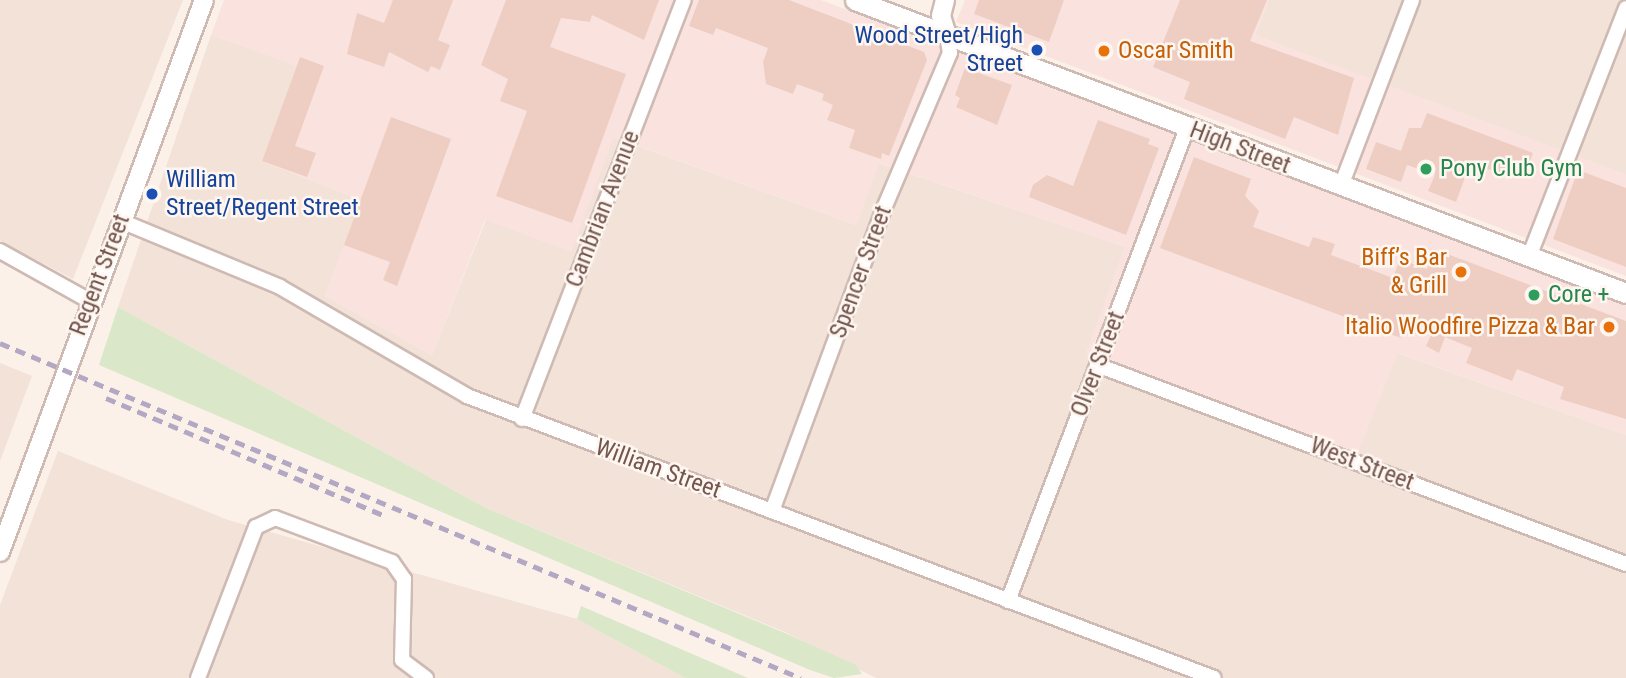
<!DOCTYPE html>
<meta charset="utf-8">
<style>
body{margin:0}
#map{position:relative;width:1626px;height:678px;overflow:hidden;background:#fbf1e9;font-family:"Roboto Condensed",sans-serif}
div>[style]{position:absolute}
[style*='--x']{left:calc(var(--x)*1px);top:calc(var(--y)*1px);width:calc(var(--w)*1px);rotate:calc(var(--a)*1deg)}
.residential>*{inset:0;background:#f2e2d8}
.commercial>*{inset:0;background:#fae2de}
.green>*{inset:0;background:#dae8c9}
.building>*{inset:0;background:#eecec3}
.roads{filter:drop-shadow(2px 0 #cebab3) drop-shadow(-2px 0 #cebab3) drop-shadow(0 2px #cebab3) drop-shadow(0 -2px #cebab3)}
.minor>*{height:14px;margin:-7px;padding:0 7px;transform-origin:7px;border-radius:7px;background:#fff}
.tertiary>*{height:18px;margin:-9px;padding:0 9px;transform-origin:9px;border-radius:9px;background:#fff}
.secondary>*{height:19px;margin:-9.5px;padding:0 9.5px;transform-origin:9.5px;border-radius:9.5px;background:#fff}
.rail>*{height:5px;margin-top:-2.5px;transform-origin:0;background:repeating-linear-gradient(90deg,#b3a8c4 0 10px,transparent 0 17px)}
.dots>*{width:19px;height:19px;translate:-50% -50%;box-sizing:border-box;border:4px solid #fef6f0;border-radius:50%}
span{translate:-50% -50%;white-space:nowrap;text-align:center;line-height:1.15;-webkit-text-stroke:5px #fef6f0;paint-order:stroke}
.transit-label{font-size:24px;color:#164399}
.right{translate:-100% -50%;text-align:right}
.left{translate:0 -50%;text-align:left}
.food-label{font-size:24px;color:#c56008}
.street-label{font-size:24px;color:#74564f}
.leisure-label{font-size:24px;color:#27864d}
</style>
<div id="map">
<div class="residential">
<i style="clip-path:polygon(0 0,183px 0,73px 279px,0 241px)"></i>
<i style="clip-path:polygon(1269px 0,1626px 0,1626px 177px,1255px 35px)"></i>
<i style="clip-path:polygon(211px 35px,297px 65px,262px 161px,361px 200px,325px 296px,432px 355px,486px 220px,571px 251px,613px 137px,856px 225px,879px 163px,1125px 247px,1087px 352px,1357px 452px,1397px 353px,1626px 435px,1626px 678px,876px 678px,785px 632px,486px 508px,118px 307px)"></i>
<i style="clip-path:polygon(0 363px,32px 376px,0 461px)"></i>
<i style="clip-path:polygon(58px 451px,228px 520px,577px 619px,685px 678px,0 678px,0 605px)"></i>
</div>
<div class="commercial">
<i style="clip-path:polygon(224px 0,821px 0,1626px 306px,1626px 435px,1398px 353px,1358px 453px,1086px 352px,1125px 247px,880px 163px,856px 225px,614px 137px,571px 252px,485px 220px,432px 355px,325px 296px,361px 200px,262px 161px,296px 66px,211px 35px)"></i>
<i style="clip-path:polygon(965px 0,1269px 0,1255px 35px,1626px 174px,1626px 276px,956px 22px)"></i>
</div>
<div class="green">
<i style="clip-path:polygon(118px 307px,486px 508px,785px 633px,856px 665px,862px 674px,834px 678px,810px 670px,99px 365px)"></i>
<i style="clip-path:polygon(581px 606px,748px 678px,685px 678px,577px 619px)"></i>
</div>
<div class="building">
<i style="clip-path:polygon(393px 0,453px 0,438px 40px,450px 45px,440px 70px,431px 66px,428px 72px,389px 52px,384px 67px,347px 54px,357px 13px,384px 23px)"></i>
<i style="clip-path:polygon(506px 0,659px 0,644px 40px,592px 15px,590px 22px,561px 18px,550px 47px,626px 74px,572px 223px,496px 196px,527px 111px,500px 101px,508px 79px,481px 65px)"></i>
<i style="clip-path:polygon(699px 0,789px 0,924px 52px,927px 60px,889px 156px,882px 153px,881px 159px,849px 148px,855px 130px,827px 120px,833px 105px,822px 100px,824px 94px,797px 84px,793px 94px,766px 84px,763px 62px,768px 48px,716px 28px,713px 35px,689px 26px)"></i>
<i style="clip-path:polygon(979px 0,1064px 0,1049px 42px,974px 14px)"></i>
<i style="clip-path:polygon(1180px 0,1267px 0,1250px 41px,1354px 78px,1338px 135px,1294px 117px,1285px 139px,1184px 99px,1190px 82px,1153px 67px)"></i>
<i style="clip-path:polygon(300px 57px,324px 66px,295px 146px,316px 153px,307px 177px,262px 161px)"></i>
<i style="clip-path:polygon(965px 68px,1012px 85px,997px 125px,956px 107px,960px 98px,955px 95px)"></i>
<i style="clip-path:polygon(1427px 113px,1533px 153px,1523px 179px,1470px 164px,1456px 202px,1428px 191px,1435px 175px,1407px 165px,1401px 182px,1366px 169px,1376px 142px,1401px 151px,1409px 128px,1421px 128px)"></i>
<i style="clip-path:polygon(391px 117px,451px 139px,397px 286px,383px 280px,390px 262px,344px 245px)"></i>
<i style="clip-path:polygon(1098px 120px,1150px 139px,1148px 144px,1159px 148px,1126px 235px,1029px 197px,1033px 185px,1047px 175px,1073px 186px)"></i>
<i style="clip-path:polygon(1194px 157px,1251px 179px,1245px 196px,1259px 211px,1253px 227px,1309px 247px,1313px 237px,1335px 244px,1331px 255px,1393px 278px,1400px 259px,1427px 269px,1434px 249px,1626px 321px,1626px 419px,1560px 399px,1564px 387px,1517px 369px,1512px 381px,1466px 363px,1472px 348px,1445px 337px,1439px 353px,1426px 346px,1433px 331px,1407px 321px,1401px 338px,1160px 248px)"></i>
<i style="clip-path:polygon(1578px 170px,1626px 188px,1626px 267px,1553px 239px)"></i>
</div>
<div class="roads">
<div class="minor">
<i style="--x:1341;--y:186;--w:199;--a:-69.1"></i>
<i style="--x:121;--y:221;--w:172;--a:22.5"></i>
<i style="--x:280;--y:287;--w:216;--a:30.2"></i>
<i style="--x:467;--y:396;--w:798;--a:20.68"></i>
<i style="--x:0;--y:251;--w:103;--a:29.1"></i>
<i style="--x:1529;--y:257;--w:267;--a:-68.7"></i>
<i style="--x:1097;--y:365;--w:565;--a:20.62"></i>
<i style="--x:522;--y:419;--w:449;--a:-68.9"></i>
<i style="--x:772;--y:511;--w:318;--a:-69.7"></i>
<i style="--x:882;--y:213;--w:174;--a:-67"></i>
<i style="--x:950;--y:53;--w:17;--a:-100"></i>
<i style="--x:1008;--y:601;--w:506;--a:-69.27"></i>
<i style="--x:198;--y:678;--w:162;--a:-69"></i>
<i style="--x:256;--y:527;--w:21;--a:-25"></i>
<i style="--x:275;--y:518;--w:125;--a:20.6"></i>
<i style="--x:392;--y:562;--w:21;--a:55"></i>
<i style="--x:404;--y:579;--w:81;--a:91.4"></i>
<i style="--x:402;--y:660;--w:30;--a:37"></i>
</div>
<div class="tertiary">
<i style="--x:945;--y:0;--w:16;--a:104"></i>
<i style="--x:941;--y:16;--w:21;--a:73"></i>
<i style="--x:0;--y:552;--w:588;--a:-69.72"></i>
</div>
<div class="secondary">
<i style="--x:855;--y:0;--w:825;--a:20.81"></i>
</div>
</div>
<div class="rail">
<i style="--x:0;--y:343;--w:868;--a:22.7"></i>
<i style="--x:106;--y:398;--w:301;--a:22.9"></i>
</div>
<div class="dots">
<i style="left:1037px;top:50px;background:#1a4fb4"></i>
<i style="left:1104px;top:51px;background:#e8710a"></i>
<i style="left:1426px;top:169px;background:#2e9e5b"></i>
<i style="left:152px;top:194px;background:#1a4fb4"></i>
<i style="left:1461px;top:272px;background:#e8710a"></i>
<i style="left:1534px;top:295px;background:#2e9e5b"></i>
<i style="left:1609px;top:327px;background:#e8710a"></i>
</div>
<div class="transit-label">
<span class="right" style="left:1023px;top:50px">Wood Street/High<br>Street</span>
<span class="left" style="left:166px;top:194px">William<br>Street/Regent Street</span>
</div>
<div class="food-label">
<span class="left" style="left:1118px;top:51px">Oscar Smith</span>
<span class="right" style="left:1447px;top:272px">Biff’s Bar<br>&amp; Grill</span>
<span class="right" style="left:1595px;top:327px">Italio Woodfire Pizza &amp; Bar</span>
</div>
<div class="street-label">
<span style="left:1240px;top:148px;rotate:21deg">High Street</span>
<span style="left:603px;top:209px;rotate:-69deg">Cambrian Avenue</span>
<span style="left:861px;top:272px;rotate:-70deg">Spencer Street</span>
<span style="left:100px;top:275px;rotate:-69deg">Regent Street</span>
<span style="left:1098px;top:364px;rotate:-69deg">Olver Street</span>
<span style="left:1362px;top:464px;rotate:21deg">West Street</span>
<span style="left:658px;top:469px;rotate:20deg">William Street</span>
</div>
<div class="leisure-label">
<span class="left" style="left:1440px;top:169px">Pony Club Gym</span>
<span class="left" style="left:1548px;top:295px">Core +</span>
</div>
</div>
